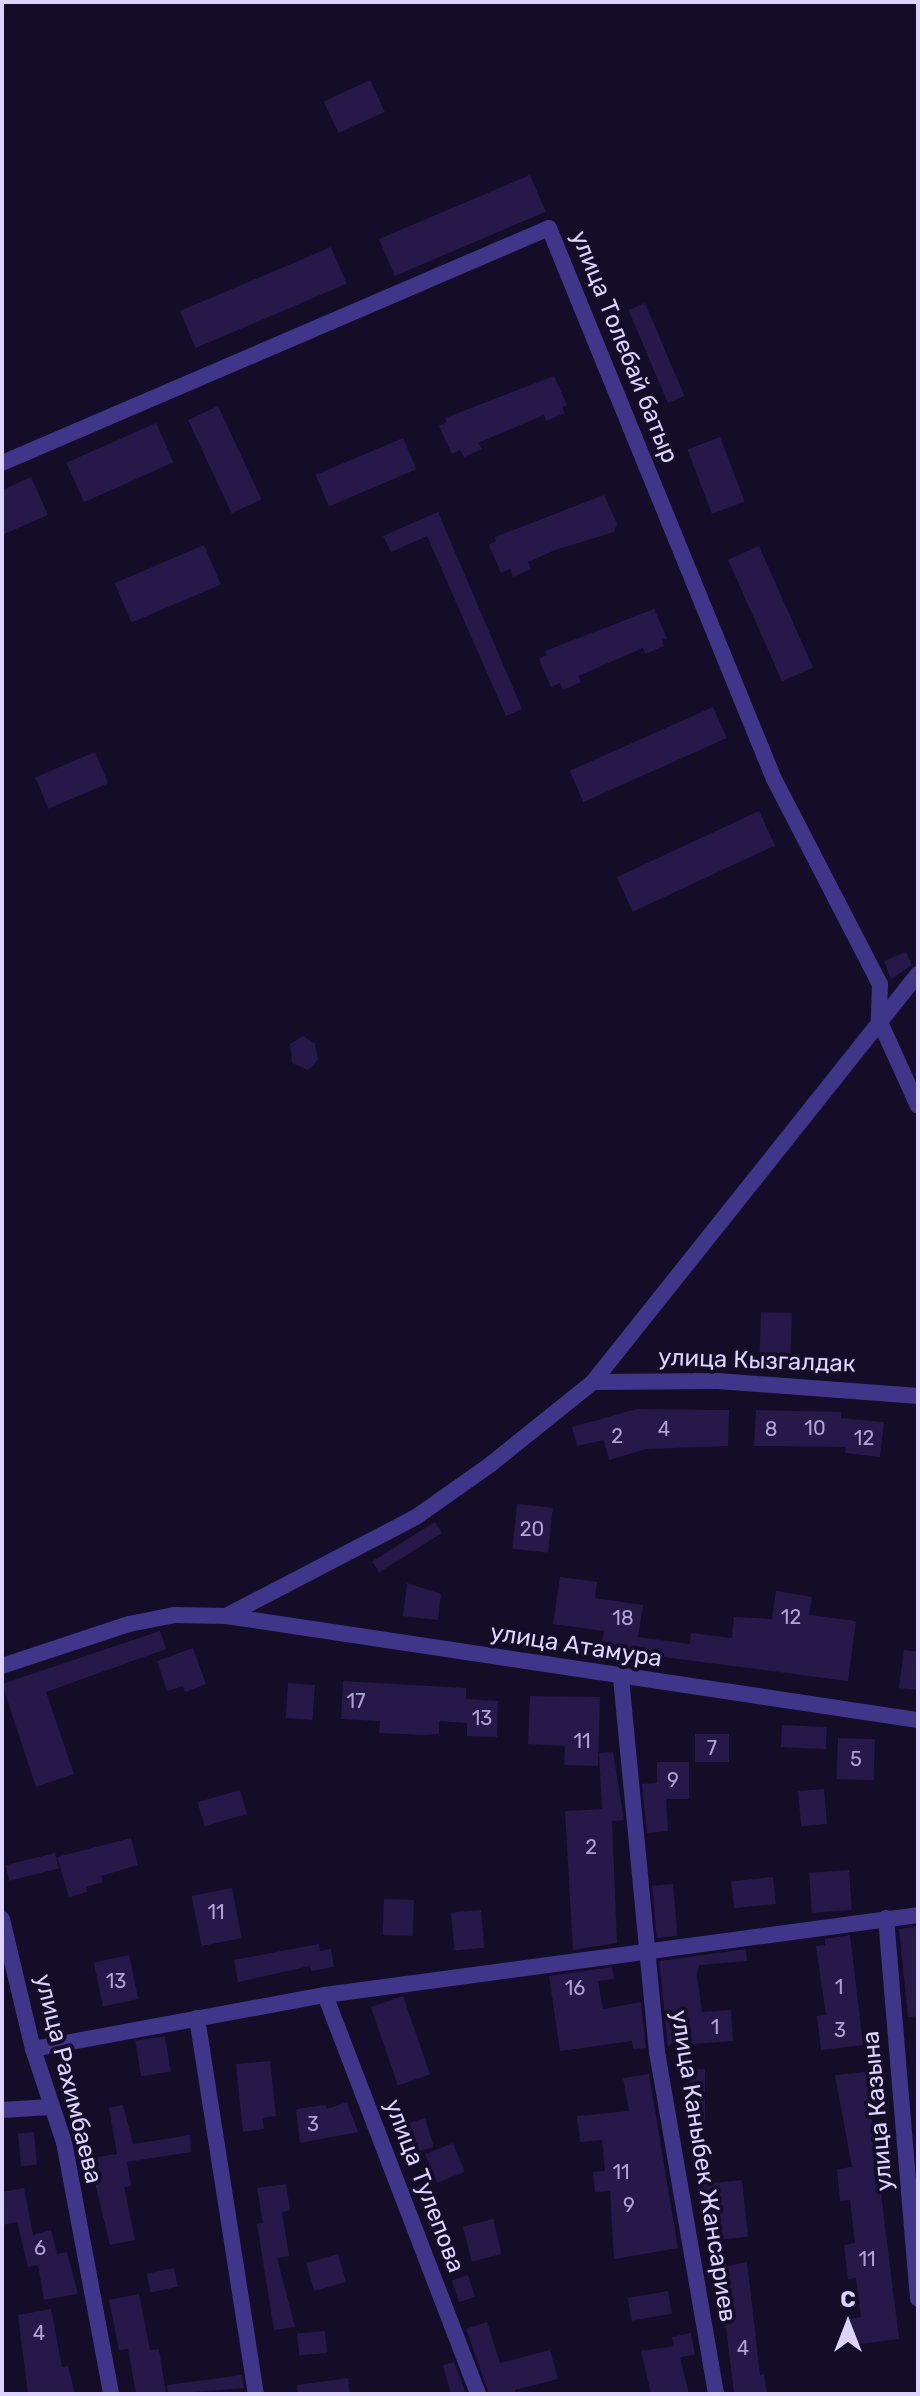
<!DOCTYPE html>
<meta charset="utf-8">
<style>
body{margin:0}
#map{position:relative;width:920px;height:2396px;overflow:hidden;background:#140d27;font-family:Rubik,sans-serif}
div>[style]{position:absolute}
[style*='--x']{left:calc(var(--x)*1px);top:calc(var(--y)*1px);width:calc(var(--w)*1px);rotate:calc(var(--a)*1deg)}
.building>*{inset:0;background:#261849;transform-origin:0 0}
.minor>*{height:16px;margin:-8px;padding:0 8px;transform-origin:8px;border-radius:8px;background:#403589}
span{translate:-50% -50%;white-space:nowrap;text-align:center;line-height:1.15;-webkit-text-stroke:8px #140d27;paint-order:stroke}
.number-label{font-size:20px;color:#aea4d2}
.number-label span{-webkit-text-stroke-width:0}
.street-label{font-size:24px;color:#dcd3ff}
.frame{position:absolute;inset:0;border:4px solid #dcd3ff;pointer-events:none}
.north{position:absolute;left:808px;top:2284px;width:80px;height:80px;-webkit-text-stroke:6px #140d27;paint-order:stroke;rotate:0deg;font-size:22px;font-weight:700;line-height:32px;text-align:center;color:#dcd3ff}
.north::after{content:'';display:block;margin:auto;width:28px;height:36px;background:#dcd3ff;clip-path:polygon(50% 0,100% 100%,50% 72%,0 100%)}
</style>
<div id="map">
<div class="building">
<i style="left:370px;top:80px;width:35px;height:51px;rotate:65deg"></i>
<i style="left:530px;top:175px;width:40px;height:164px;rotate:67deg"></i>
<i style="left:331px;top:247px;width:40px;height:164px;rotate:67deg"></i>
<i style="left:645px;top:303px;width:101px;height:18px;rotate:67deg"></i>
<i style="clip-path:polygon(554px 376px,567px 405px,562px 407px,565px 413px,546px 421px,544px 415px,506px 431px,478px 443px,482px 449px,464px 457px,460px 450px,452px 454px,439px 426px,447px 422px,445px 418px)"></i>
<i style="left:218px;top:406px;width:103px;height:33px;rotate:65deg"></i>
<i style="left:156px;top:423px;width:43px;height:98px;rotate:66deg"></i>
<i style="left:720px;top:437px;width:69px;height:35px;rotate:69deg"></i>
<i style="left:403px;top:438px;width:34px;height:95px;rotate:67deg"></i>
<i style="clip-path:polygon(31px 477px,48px 515px,2px 535px,2px 490px)"></i>
<i style="clip-path:polygon(604px 495px,617px 524px,614px 532px,555px 550px,528px 562px,531px 569px,513px 577px,510px 569px,501px 573px,489px 545px,496px 541px,495px 537px)"></i>
<i style="clip-path:polygon(438px 512px,522px 709px,506px 716px,427px 536px,391px 552px,383px 536px)"></i>
<i style="left:204px;top:545px;width:43px;height:97px;rotate:67deg"></i>
<i style="left:759px;top:546px;width:133px;height:34px;rotate:66deg"></i>
<i style="clip-path:polygon(654px 609px,667px 638px,662px 640px,664px 646px,645px 654px,643px 648px,578px 676px,581px 682px,563px 690px,560px 683px,551px 687px,539px 659px,547px 655px,545px 651px)"></i>
<i style="left:713px;top:707px;width:34px;height:157px;rotate:66deg"></i>
<i style="left:95px;top:752px;width:34px;height:65px;rotate:67deg"></i>
<i style="left:759px;top:811px;width:38px;height:157px;rotate:65deg"></i>
<i style="clip-path:polygon(906px 952px,912px 965px,891px 979px,884px 961px)"></i>
<i style="clip-path:polygon(303px 1036px,315px 1044px,318px 1060px,308px 1070px,292px 1063px,290px 1044px)"></i>
<i style="left:761px;top:1312px;width:31px;height:41px;rotate:2deg"></i>
<i style="clip-path:polygon(637px 1409px,729px 1410px,728px 1446px,646px 1449px,609px 1460px,604px 1440px,577px 1446px,572px 1427px)"></i>
<i style="clip-path:polygon(756px 1410px,841px 1412px,841px 1418px,884px 1422px,880px 1457px,845px 1453px,846px 1447px,754px 1446px)"></i>
<i style="left:517px;top:1504px;width:36px;height:45px;rotate:6deg"></i>
<i style="left:435px;top:1522px;width:13px;height:74px;rotate:58deg"></i>
<i style="clip-path:polygon(560px 1577px,597px 1582px,595px 1598px,643px 1605px,638px 1637px,690px 1644px,691px 1633px,732px 1638px,734px 1617px,772px 1619px,776px 1591px,812px 1597px,809px 1615px,856px 1621px,848px 1681px,601px 1649px,604px 1631px,553px 1624px)"></i>
<i style="clip-path:polygon(407px 1583px,441px 1594px,438px 1620px,403px 1616px)"></i>
<i style="clip-path:polygon(160px 1631px,166px 1649px,46px 1692px,74px 1774px,36px 1787px,2px 1684px)"></i>
<i style="clip-path:polygon(193px 1648px,206px 1684px,185px 1692px,183px 1686px,167px 1691px,157px 1661px)"></i>
<i style="clip-path:polygon(904px 1650px,918px 1652px,918px 1690px,899px 1688px)"></i>
<i style="clip-path:polygon(343px 1681px,466px 1688px,466px 1699px,498px 1701px,497px 1737px,467px 1736px,467px 1723px,439px 1721px,439px 1734px,425px 1735px,379px 1733px,380px 1721px,341px 1719px)"></i>
<i style="left:288px;top:1683px;width:27px;height:35px;rotate:4deg"></i>
<i style="clip-path:polygon(530px 1696px,600px 1697px,598px 1766px,564px 1765px,565px 1746px,528px 1744px)"></i>
<i style="left:782px;top:1725px;width:45px;height:22px;rotate:3deg"></i>
<i style="left:695px;top:1734px;width:34px;height:28px"></i>
<i style="left:838px;top:1738px;width:37px;height:41px;rotate:2deg"></i>
<i style="clip-path:polygon(613px 1752px,624px 1820px,612px 1821px,617px 1943px,573px 1950px,565px 1811px,602px 1809px,599px 1753px)"></i>
<i style="clip-path:polygon(657px 1762px,689px 1762px,689px 1799px,666px 1799px,668px 1831px,647px 1833px,642px 1784px,657px 1783px)"></i>
<i style="left:824px;top:1789px;width:35px;height:26px;rotate:85deg"></i>
<i style="left:240px;top:1790px;width:25px;height:44px;rotate:74deg"></i>
<i style="clip-path:polygon(131px 1838px,138px 1865px,101px 1876px,103px 1882px,86px 1887px,87px 1892px,69px 1897px,57px 1857px)"></i>
<i style="left:55px;top:1853px;width:16px;height:51px;rotate:76deg"></i>
<i style="left:849px;top:1870px;width:40px;height:40px;rotate:86deg"></i>
<i style="left:773px;top:1877px;width:27px;height:42px;rotate:84deg"></i>
<i style="left:673px;top:1884px;width:52px;height:21px;rotate:85deg"></i>
<i style="left:232px;top:1888px;width:51px;height:41px;rotate:79deg"></i>
<i style="left:384px;top:1899px;width:30px;height:36px;rotate:2deg"></i>
<i style="left:481px;top:1910px;width:38px;height:30px;rotate:85deg"></i>
<i style="clip-path:polygon(918px 1926px,918px 2016px,908px 2017px,899px 1929px)"></i>
<i style="clip-path:polygon(850px 1935px,863px 2045px,821px 2050px,817px 2016px,826px 2015px,816px 1946px,825px 1945px,825px 1939px)"></i>
<i style="clip-path:polygon(319px 1944px,320px 1951px,331px 1949px,334px 1967px,311px 1971px,310px 1966px,238px 1982px,234px 1960px)"></i>
<i style="clip-path:polygon(746px 1949px,747px 1961px,699px 1965px,697px 1975px,702px 2012px,731px 2010px,733px 2041px,668px 2046px,659px 1961px)"></i>
<i style="left:129px;top:1955px;width:45px;height:36px;rotate:78deg"></i>
<i style="clip-path:polygon(612px 1967px,614px 1979px,598px 1981px,603px 2009px,641px 2002px,646px 2048px,633px 2049px,632px 2041px,560px 2051px,549px 1976px)"></i>
<i style="left:403px;top:1996px;width:83px;height:34px;rotate:71deg"></i>
<i style="left:165px;top:2036px;width:36px;height:30px;rotate:81deg"></i>
<i style="clip-path:polygon(270px 2061px,276px 2116px,262px 2118px,264px 2129px,243px 2132px,236px 2064px)"></i>
<i style="left:689px;top:2069px;width:16px;height:55px"></i>
<i style="clip-path:polygon(866px 2072px,899px 2339px,852px 2345px,849px 2319px,861px 2317px,856px 2278px,848px 2279px,844px 2245px,855px 2243px,850px 2200px,840px 2201px,837px 2169px,852px 2167px,835px 2075px)"></i>
<i style="clip-path:polygon(649px 2074px,678px 2248px,614px 2259px,610px 2191px,595px 2192px,593px 2172px,605px 2171px,602px 2140px,580px 2142px,577px 2116px,629px 2111px,623px 2078px)"></i>
<i style="clip-path:polygon(347px 2102px,358px 2132px,300px 2143px,296px 2109px,326px 2105px,327px 2109px)"></i>
<i style="clip-path:polygon(123px 2105px,133px 2144px,190px 2135px,191px 2152px,127px 2162px,131px 2186px,124px 2187px,135px 2240px,110px 2245px,89px 2158px,117px 2154px,109px 2108px)"></i>
<i style="left:425px;top:2118px;width:30px;height:21px;rotate:73deg"></i>
<i style="left:34px;top:2132px;width:33px;height:16px;rotate:85deg"></i>
<i style="left:453px;top:2143px;width:31px;height:30px;rotate:68deg"></i>
<i style="left:742px;top:2180px;width:57px;height:39px;rotate:84deg"></i>
<i style="clip-path:polygon(286px 2184px,290px 2210px,282px 2212px,289px 2256px,277px 2258px,295px 2327px,274px 2330px,257px 2224px,263px 2223px,257px 2188px)"></i>
<i style="clip-path:polygon(24px 2188px,33px 2235px,51px 2230px,57px 2254px,67px 2252px,78px 2294px,44px 2300px,38px 2265px,28px 2267px,17px 2222px,2px 2225px,2px 2192px)"></i>
<i style="left:493px;top:2219px;width:36px;height:31px;rotate:76deg"></i>
<i style="left:338px;top:2254px;width:29px;height:33px;rotate:74deg"></i>
<i style="clip-path:polygon(747px 2262px,760px 2375px,764px 2374px,767px 2394px,734px 2394px,719px 2268px)"></i>
<i style="left:174px;top:2268px;width:19px;height:28px;rotate:78deg"></i>
<i style="left:468px;top:2275px;width:23px;height:17px;rotate:72deg"></i>
<i style="left:668px;top:2291px;width:23px;height:41px;rotate:80deg"></i>
<i style="clip-path:polygon(139px 2294px,150px 2350px,159px 2349px,166px 2394px,136px 2394px,128px 2349px,119px 2350px,109px 2300px)"></i>
<i style="clip-path:polygon(51px 2309px,62px 2367px,68px 2366px,75px 2394px,28px 2394px,18px 2315px)"></i>
<i style="clip-path:polygon(487px 2322px,500px 2363px,550px 2350px,558px 2379px,515px 2390px,516px 2394px,489px 2394px,466px 2329px)"></i>
<i style="left:325px;top:2331px;width:22px;height:28px;rotate:85deg"></i>
<i style="clip-path:polygon(691px 2333px,695px 2355px,680px 2357px,689px 2394px,651px 2394px,641px 2351px,674px 2346px,672px 2337px)"></i>
<i style="clip-path:polygon(454px 2362px,466px 2394px,451px 2394px,443px 2365px)"></i>
<i style="clip-path:polygon(242px 2375px,244px 2388px,168px 2394px,167px 2385px)"></i>
<i style="clip-path:polygon(348px 2378px,350px 2394px,298px 2394px,297px 2385px)"></i>
</div>
<div class="minor">
<i style="--x:2;--y:463;--w:595;--a:-23.25"></i>
<i style="--x:549;--y:228;--w:595;--a:67.79"></i>
<i style="--x:774;--y:779;--w:231;--a:62.7"></i>
<i style="--x:880;--y:984;--w:36;--a:92"></i>
<i style="--x:879;--y:1020;--w:94;--a:65.6"></i>
<i style="--x:593;--y:1382;--w:125;--a:-0.5"></i>
<i style="--x:718;--y:1381;--w:201;--a:4.3"></i>
<i style="--x:226;--y:1616;--w:700;--a:8.55"></i>
<i style="--x:2;--y:1666;--w:134;--a:-18.3"></i>
<i style="--x:129;--y:1624;--w:47;--a:-11.1"></i>
<i style="--x:175;--y:1615;--w:51;--a:1.1"></i>
<i style="--x:226;--y:1616;--w:214;--a:-27.5"></i>
<i style="--x:416;--y:1517;--w:92;--a:-35.2"></i>
<i style="--x:491;--y:1464;--w:131;--a:-38.8"></i>
<i style="--x:593;--y:1382;--w:522;--a:-51.46"></i>
<i style="--x:621;--y:1678;--w:376;--a:84.5"></i>
<i style="--x:657;--y:2052;--w:347;--a:80.2"></i>
<i style="--x:886;--y:1918;--w:382;--a:85.2"></i>
<i style="--x:2;--y:1919;--w:134;--a:76.6"></i>
<i style="--x:33;--y:2049;--w:98;--a:71.6"></i>
<i style="--x:64;--y:2142;--w:256;--a:79.4"></i>
<i style="--x:325;--y:1995;--w:427;--a:69"></i>
<i style="--x:197;--y:2018;--w:381;--a:81.1"></i>
<i style="--x:33;--y:2049;--w:297;--a:-10.5"></i>
<i style="--x:325;--y:1995;--w:598;--a:-7.68"></i>
<i style="--x:2;--y:2110;--w:48;--a:-3.6"></i>
</div>
<div class="number-label">
<span style="left:815px;top:1428px">10</span>
<span style="left:664px;top:1429px">4</span>
<span style="left:771px;top:1429px">8</span>
<span style="left:617px;top:1436px">2</span>
<span style="left:864px;top:1438px">12</span>
<span style="left:532px;top:1529px">20</span>
<span style="left:791px;top:1617px">12</span>
<span style="left:623px;top:1618px">18</span>
<span style="left:356px;top:1701px">17</span>
<span style="left:482px;top:1718px">13</span>
<span style="left:582px;top:1741px">11</span>
<span style="left:712px;top:1748px">7</span>
<span style="left:856px;top:1759px">5</span>
<span style="left:673px;top:1780px">9</span>
<span style="left:591px;top:1847px">2</span>
<span style="left:216px;top:1912px">11</span>
<span style="left:116px;top:1981px">13</span>
<span style="left:839px;top:1987px">1</span>
<span style="left:575px;top:1988px">16</span>
<span style="left:715px;top:2027px">1</span>
<span style="left:840px;top:2030px">3</span>
<span style="left:313px;top:2124px">3</span>
<span style="left:621px;top:2172px">11</span>
<span style="left:629px;top:2205px">9</span>
<span style="left:40px;top:2248px">6</span>
<span style="left:867px;top:2259px">11</span>
<span style="left:39px;top:2333px">4</span>
<span style="left:743px;top:2348px">4</span>
</div>
<div class="street-label">
<span style="left:624px;top:347px;rotate:68deg">улица Толебай батыр</span>
<span style="left:757px;top:1361px;rotate:2deg">улица Кызгалдак</span>
<span style="left:576px;top:1646px;rotate:9deg">улица Атамура</span>
<span style="left:68px;top:2079px;rotate:76deg">улица Рахимбаева</span>
<span style="left:878px;top:2111px;rotate:-95deg">улица Казына</span>
<span style="left:703px;top:2166px;rotate:81deg">улица Каныбек Жансариев</span>
<span style="left:424px;top:2186px;rotate:69deg">улица Тулепова</span>
</div>
<div class="frame"></div>
<div class="north">С</div>
</div>
